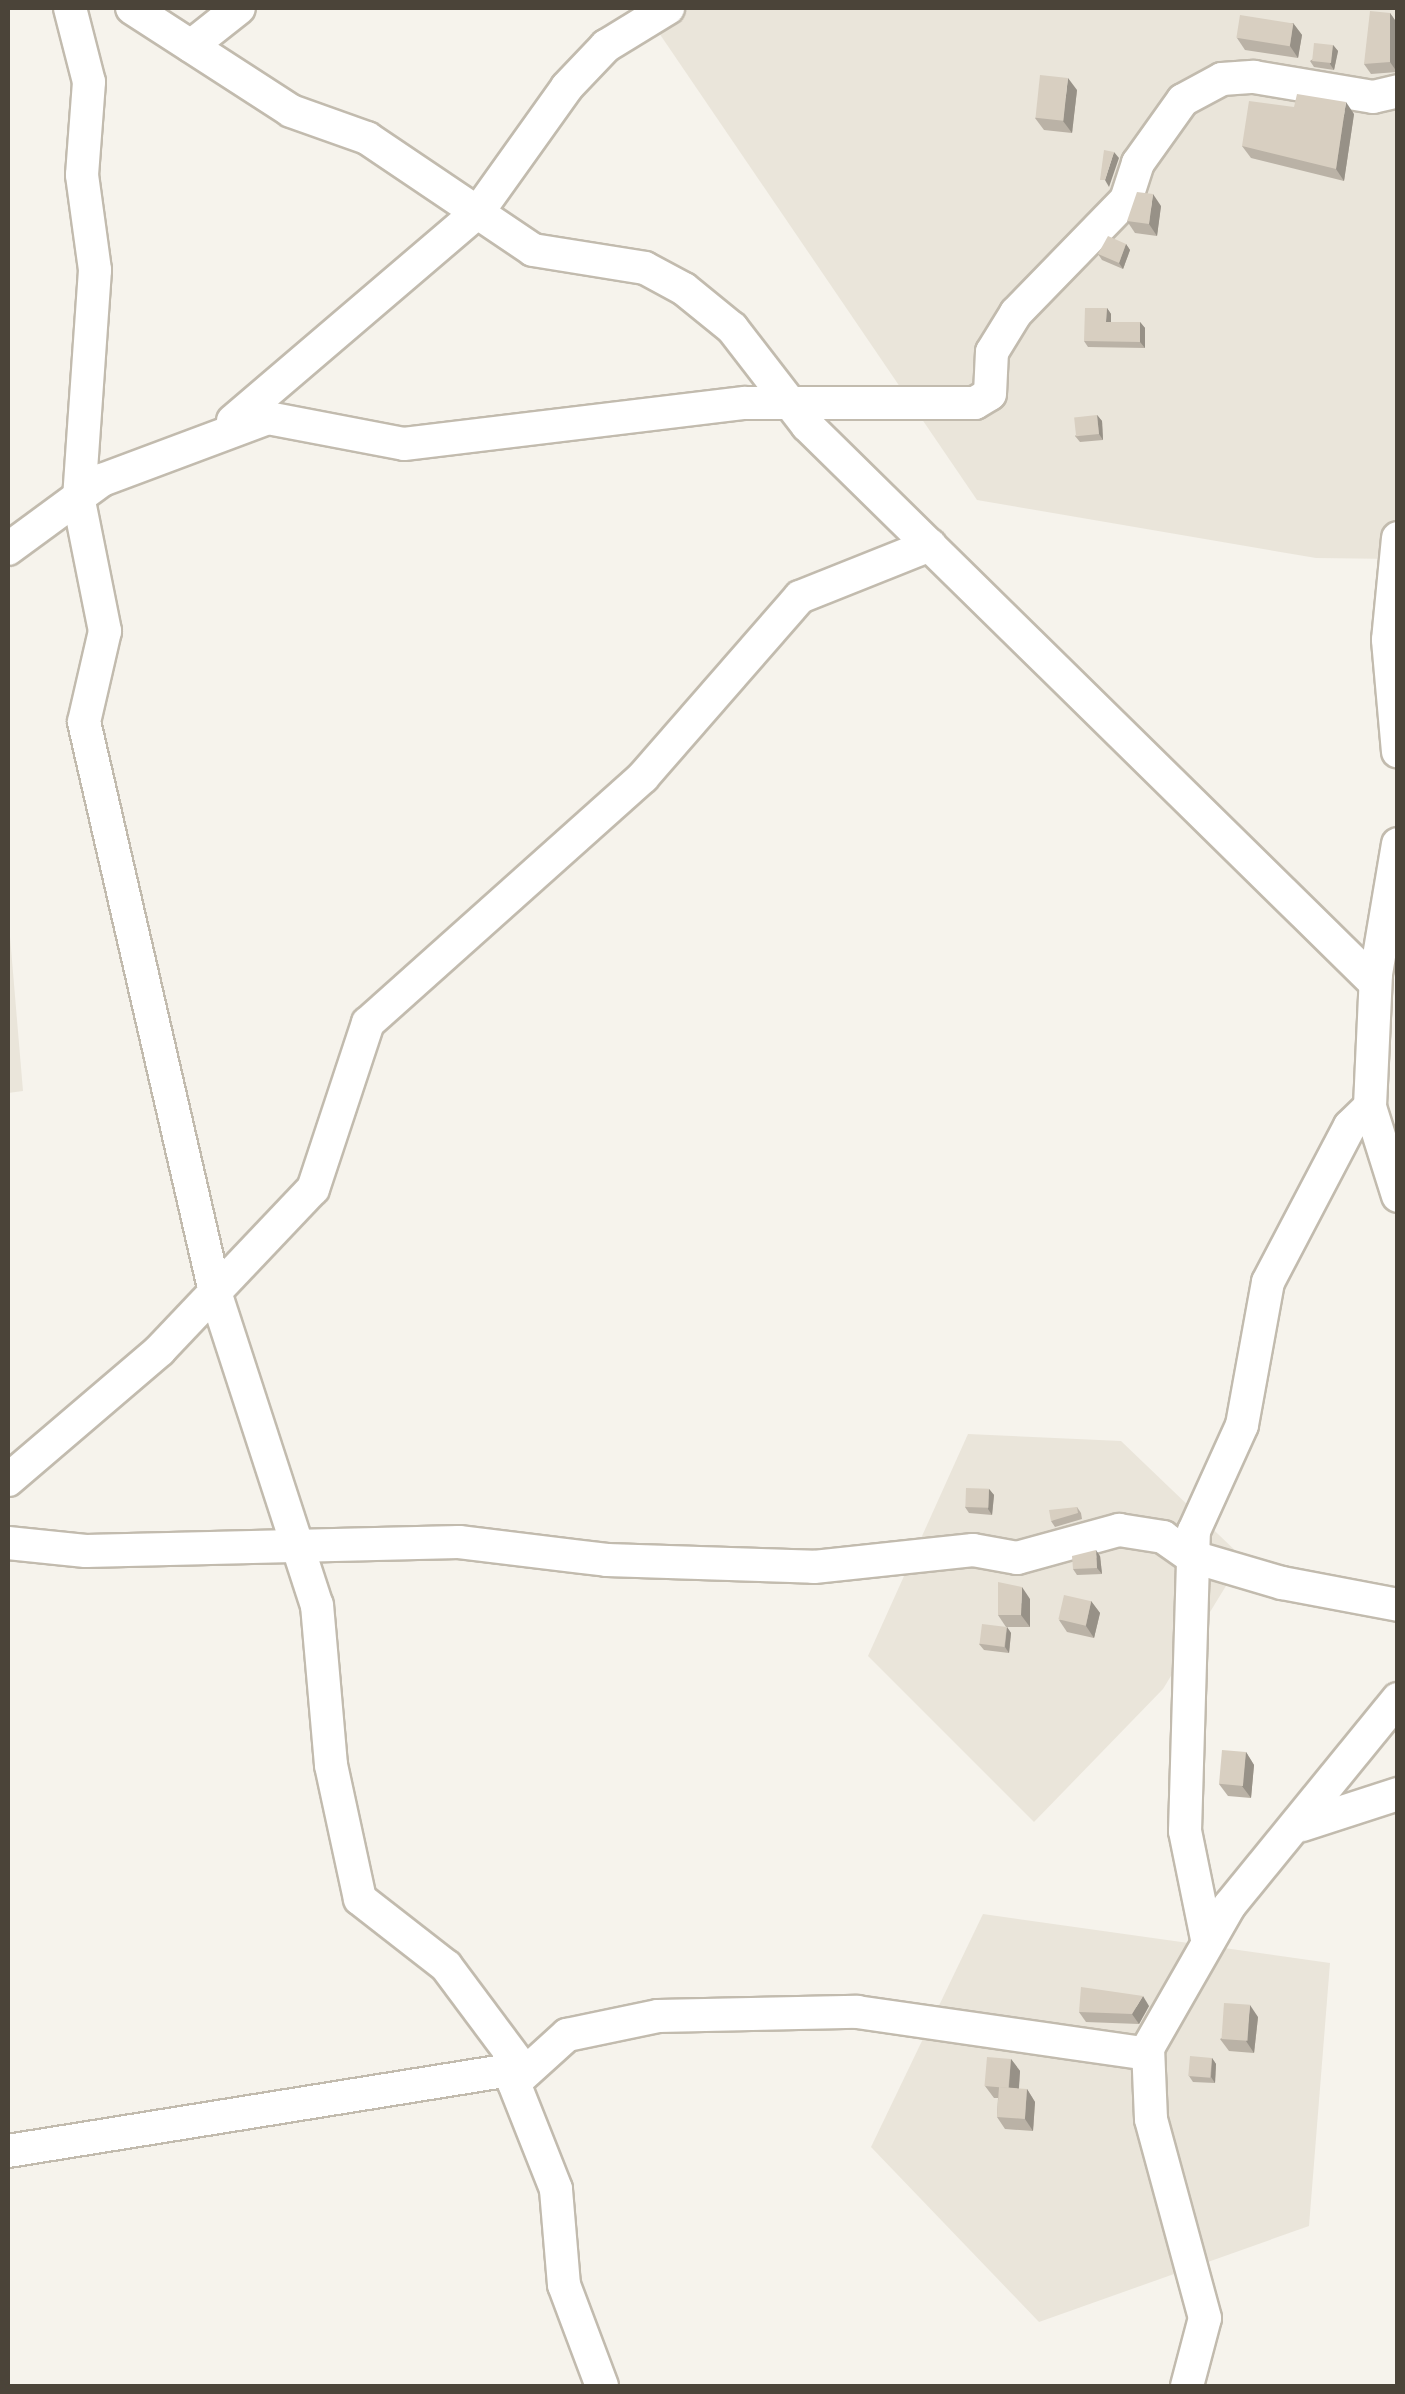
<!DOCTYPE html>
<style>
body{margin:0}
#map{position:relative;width:1405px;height:2394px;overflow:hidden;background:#f6f3ec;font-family:"Fira Sans",sans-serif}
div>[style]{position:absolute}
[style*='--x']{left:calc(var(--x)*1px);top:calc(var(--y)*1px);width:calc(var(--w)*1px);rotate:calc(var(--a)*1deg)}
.residential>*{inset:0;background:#eae5da}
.roads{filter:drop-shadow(2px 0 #c2bbae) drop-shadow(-2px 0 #c2bbae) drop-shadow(0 2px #c2bbae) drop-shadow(0 -2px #c2bbae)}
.minor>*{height:32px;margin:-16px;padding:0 16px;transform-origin:16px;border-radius:16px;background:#fff}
.wall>*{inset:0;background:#bab2a6}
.shaded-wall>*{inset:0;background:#979187}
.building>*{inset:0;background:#d8cfc1;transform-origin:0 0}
span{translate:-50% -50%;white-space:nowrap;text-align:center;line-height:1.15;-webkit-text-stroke:8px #fff;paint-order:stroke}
.frame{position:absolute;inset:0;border:10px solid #4b4439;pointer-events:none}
</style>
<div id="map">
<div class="residential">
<i style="clip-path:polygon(642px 8px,1397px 8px,1397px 559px,1316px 558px,977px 500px)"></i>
<i style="clip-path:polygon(8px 913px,23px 1091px,8px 1093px)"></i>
<i style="clip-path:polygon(968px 1434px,1121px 1441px,1243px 1558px,1163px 1689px,1034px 1822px,868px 1656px)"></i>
<i style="clip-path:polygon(983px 1914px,1330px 1963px,1309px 2226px,1039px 2322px,871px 2147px)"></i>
</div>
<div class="roads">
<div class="minor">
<i style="--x:70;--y:8;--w:76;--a:75.6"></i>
<i style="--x:89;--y:82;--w:93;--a:94.3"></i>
<i style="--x:82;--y:175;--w:96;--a:82.2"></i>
<i style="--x:95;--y:270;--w:232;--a:94"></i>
<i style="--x:79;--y:501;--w:133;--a:78.7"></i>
<i style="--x:105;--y:631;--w:93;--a:103"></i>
<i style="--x:84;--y:722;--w:585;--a:77.06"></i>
<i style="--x:215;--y:1292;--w:329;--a:72"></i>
<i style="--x:317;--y:1605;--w:161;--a:85"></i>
<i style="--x:331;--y:1765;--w:137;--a:77.8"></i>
<i style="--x:360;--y:1899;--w:109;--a:37.9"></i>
<i style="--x:446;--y:1966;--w:127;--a:53.3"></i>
<i style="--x:132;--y:8;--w:189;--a:32.9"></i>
<i style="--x:291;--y:111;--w:81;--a:19.6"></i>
<i style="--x:367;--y:138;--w:200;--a:34"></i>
<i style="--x:533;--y:250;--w:113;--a:9.1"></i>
<i style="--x:645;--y:268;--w:44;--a:28.3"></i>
<i style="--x:684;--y:289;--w:62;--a:39.1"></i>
<i style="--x:732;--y:328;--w:123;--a:52.3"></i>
<i style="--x:807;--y:425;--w:796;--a:44.49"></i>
<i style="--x:191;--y:46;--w:61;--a:-38.4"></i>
<i style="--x:233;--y:421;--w:322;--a:-40.5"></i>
<i style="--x:478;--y:212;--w:153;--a:-54.5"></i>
<i style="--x:567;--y:87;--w:57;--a:-46.4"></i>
<i style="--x:606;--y:46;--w:73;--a:-31.5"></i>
<i style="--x:1398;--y:538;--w:102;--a:95.6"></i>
<i style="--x:1388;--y:640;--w:112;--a:84.9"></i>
<i style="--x:8;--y:549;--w:117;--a:-36.3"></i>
<i style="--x:102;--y:480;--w:177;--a:-20.5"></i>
<i style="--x:268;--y:418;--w:138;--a:10.8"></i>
<i style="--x:404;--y:444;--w:343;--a:-6.9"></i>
<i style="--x:745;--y:403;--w:230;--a:0"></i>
<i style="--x:975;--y:403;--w:17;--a:-31"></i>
<i style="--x:990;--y:394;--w:42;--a:-87.3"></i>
<i style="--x:992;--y:352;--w:46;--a:-58.4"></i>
<i style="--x:1016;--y:313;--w:158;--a:-45.8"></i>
<i style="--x:1126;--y:200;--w:39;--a:-72"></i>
<i style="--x:1138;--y:163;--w:77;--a:-54.5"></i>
<i style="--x:1183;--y:100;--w:44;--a:-28.3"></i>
<i style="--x:1222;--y:79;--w:32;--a:-4"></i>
<i style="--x:1254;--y:77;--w:121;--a:9.5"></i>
<i style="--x:1373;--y:97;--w:26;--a:-13"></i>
<i style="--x:1398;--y:844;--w:132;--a:99.6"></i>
<i style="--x:1376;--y:974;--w:133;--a:92.6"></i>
<i style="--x:1370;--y:1107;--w:93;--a:72.5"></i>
<i style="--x:8;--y:1480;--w:200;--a:-40.5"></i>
<i style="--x:160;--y:1350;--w:222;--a:-46.5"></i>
<i style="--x:313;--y:1189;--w:175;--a:-71.7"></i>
<i style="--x:368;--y:1023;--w:369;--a:-41.8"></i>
<i style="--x:643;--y:777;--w:239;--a:-48.9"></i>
<i style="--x:800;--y:597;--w:140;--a:-21.8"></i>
<i style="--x:8;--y:1543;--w:78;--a:5.9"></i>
<i style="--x:86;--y:1551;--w:373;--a:-1.4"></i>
<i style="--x:459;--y:1542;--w:149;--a:6.9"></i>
<i style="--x:607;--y:1560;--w:207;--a:1.9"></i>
<i style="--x:814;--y:1567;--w:160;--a:-6.1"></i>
<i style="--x:973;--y:1550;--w:45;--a:10.3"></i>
<i style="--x:1017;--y:1558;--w:106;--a:-15.4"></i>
<i style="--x:1119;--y:1530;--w:45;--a:9"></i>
<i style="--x:1163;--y:1537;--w:33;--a:35"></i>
<i style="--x:1190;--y:1556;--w:96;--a:16.4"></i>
<i style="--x:1282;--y:1583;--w:118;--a:10.7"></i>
<i style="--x:1302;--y:1825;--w:101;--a:-17.9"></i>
<i style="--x:1207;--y:1939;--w:110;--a:-101.5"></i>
<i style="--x:1185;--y:1831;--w:300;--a:-88.3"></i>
<i style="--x:1194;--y:1531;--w:116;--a:-65.6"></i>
<i style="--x:1242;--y:1425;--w:145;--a:-79.7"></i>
<i style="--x:1268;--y:1282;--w:176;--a:-62.3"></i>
<i style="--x:1350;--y:1126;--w:28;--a:-44"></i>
<i style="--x:8;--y:2151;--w:521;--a:-9.17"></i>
<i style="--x:602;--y:2386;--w:108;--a:-110.6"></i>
<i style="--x:564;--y:2285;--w:96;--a:-94.8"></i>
<i style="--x:556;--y:2189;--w:114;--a:-111.6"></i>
<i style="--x:514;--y:2083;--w:72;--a:-42.2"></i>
<i style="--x:567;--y:2035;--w:93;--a:-11.8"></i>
<i style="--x:658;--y:2016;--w:199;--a:-1.2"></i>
<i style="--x:857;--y:2012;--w:294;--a:8.2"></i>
<i style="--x:1187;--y:2386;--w:70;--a:-75.2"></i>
<i style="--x:1205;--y:2318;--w:206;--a:-105.2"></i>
<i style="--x:1151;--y:2119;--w:71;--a:-92.4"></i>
<i style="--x:1148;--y:2048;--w:165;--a:-60.2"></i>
<i style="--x:1230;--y:1905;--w:266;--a:-50.8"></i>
</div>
</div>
<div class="wall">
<i style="clip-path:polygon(1390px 13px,1397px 23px,1397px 72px,1371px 74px,1364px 64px)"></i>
<i style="clip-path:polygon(1293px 23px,1302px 35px,1298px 58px,1245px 50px,1237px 38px)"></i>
<i style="clip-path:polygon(1333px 45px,1338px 51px,1334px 70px,1314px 67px,1310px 61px)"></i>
<i style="clip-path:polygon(1077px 90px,1072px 133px,1044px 130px,1035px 118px)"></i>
<i style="clip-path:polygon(1354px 114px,1344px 181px,1251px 158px,1242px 146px)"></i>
<i style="clip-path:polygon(1161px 206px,1157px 236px,1135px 233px,1127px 221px)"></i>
<i style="clip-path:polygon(1126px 244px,1130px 250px,1123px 269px,1102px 260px,1098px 254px)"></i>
<i style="clip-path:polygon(1107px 308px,1111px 314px,1111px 322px,1140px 322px,1145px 328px,1145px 348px,1088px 347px,1084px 341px)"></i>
<i style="clip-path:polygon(1097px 415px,1102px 421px,1103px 440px,1080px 442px,1075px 436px)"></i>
<i style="clip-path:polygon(989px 1489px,994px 1495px,992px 1515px,969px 1513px,965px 1507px)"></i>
<i style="clip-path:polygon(1077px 1507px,1081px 1513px,1082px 1519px,1055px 1527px,1051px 1521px)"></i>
<i style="clip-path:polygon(1100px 1556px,1102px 1574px,1077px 1575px,1073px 1569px)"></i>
<i style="clip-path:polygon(1030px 1599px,1030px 1627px,1006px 1627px,998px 1615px)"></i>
<i style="clip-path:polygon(1091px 1601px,1100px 1613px,1094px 1638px,1067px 1632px,1059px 1620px)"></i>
<i style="clip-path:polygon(1007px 1627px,1011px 1633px,1009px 1653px,984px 1650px,979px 1644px)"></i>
<i style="clip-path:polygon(1246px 1752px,1254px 1765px,1251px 1798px,1228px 1796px,1219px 1784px)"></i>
<i style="clip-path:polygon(1149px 2006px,1139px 2024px,1086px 2022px,1079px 2012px)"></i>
<i style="clip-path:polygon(1258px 2017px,1254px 2053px,1229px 2051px,1220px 2039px)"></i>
<i style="clip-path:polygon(1212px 2058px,1216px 2064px,1215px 2083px,1193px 2082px,1189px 2076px)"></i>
<i style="clip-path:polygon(1011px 2059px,1020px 2071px,1019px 2089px,1027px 2089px,1035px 2102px,1033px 2131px,1005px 2129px,997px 2117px,998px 2098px,994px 2098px,985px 2086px)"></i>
</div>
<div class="shaded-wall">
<i style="clip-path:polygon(1390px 13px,1397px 23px,1397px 72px,1390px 62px)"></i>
<i style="clip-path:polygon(1293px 23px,1302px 35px,1298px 58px,1290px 46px)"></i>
<i style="clip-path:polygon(1333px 45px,1338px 51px,1334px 70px,1330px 64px)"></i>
<i style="clip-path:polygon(1068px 78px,1077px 90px,1072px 133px,1063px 121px)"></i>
<i style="clip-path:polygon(1346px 102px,1354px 114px,1344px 181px,1336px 169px)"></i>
<i style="clip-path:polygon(1114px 152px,1119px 158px,1109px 187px,1105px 180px)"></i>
<i style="clip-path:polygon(1153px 194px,1161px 206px,1157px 236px,1149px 224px)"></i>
<i style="clip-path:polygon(1126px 244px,1130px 250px,1123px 269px,1119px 263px)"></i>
<i style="clip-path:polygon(1107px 308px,1111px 314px,1111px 328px,1106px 322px)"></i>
<i style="clip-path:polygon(1140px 322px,1145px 328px,1145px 348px,1140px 342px)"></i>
<i style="clip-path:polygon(1097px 415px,1102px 421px,1103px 440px,1099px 434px)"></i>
<i style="clip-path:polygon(989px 1489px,994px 1495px,992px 1515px,988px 1509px)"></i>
<i style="clip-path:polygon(1096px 1550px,1100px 1556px,1102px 1574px,1097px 1568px)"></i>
<i style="clip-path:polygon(1022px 1587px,1030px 1599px,1030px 1627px,1021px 1615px)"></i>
<i style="clip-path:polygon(1091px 1601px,1100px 1613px,1094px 1638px,1086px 1626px)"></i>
<i style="clip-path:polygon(1007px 1627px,1011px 1633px,1009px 1653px,1005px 1647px)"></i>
<i style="clip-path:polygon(1246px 1752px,1254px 1765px,1251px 1798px,1242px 1786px)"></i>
<i style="clip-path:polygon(1143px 1996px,1149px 2006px,1139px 2024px,1132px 2014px)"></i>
<i style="clip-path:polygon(1250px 2005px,1258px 2017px,1254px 2053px,1246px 2041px)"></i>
<i style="clip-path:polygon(1212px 2058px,1216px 2064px,1215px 2083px,1211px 2077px)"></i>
<i style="clip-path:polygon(1011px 2059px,1020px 2071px,1018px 2099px,1009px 2087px)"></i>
<i style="clip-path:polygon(1027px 2089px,1035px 2102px,1033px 2131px,1025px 2119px)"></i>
</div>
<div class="building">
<i style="clip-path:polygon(1370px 11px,1390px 13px,1390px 62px,1364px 64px)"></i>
<i style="left:1240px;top:15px;width:54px;height:23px;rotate:9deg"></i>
<i style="left:1314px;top:43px;width:19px;height:18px;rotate:6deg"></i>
<i style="left:1040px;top:75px;width:28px;height:43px;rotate:6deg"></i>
<i style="clip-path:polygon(1297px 94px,1346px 102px,1336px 169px,1242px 146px,1249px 101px,1294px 107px)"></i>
<i style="clip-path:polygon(1104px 150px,1114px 152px,1105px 180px,1100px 180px)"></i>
<i style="clip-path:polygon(1137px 192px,1153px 194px,1149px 224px,1127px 221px)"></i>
<i style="clip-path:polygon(1108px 236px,1126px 244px,1119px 263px,1098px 254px)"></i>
<i style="clip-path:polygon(1085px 308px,1107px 308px,1106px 322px,1140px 322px,1140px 342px,1084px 341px)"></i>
<i style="left:1097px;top:415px;width:19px;height:23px;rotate:84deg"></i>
<i style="left:966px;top:1488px;width:23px;height:19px;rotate:2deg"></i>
<i style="clip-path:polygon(1077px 1507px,1078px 1513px,1051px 1521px,1049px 1510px)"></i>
<i style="clip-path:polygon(1096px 1550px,1097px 1568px,1073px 1569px,1072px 1556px)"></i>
<i style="clip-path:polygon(998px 1582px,1022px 1587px,1021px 1615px,998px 1615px)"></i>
<i style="left:1064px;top:1595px;width:28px;height:25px;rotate:13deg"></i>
<i style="left:982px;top:1624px;width:25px;height:20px;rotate:7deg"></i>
<i style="left:1222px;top:1750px;width:24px;height:34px;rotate:5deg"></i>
<i style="clip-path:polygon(1081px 1987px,1143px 1996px,1132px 2014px,1079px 2012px)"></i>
<i style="left:1224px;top:2003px;width:26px;height:36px;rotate:4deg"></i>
<i style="left:1190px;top:2056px;width:22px;height:20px;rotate:5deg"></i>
<i style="left:987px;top:2057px;width:24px;height:29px;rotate:5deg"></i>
<i style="left:999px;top:2087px;width:28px;height:30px;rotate:4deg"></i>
</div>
<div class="frame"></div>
</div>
